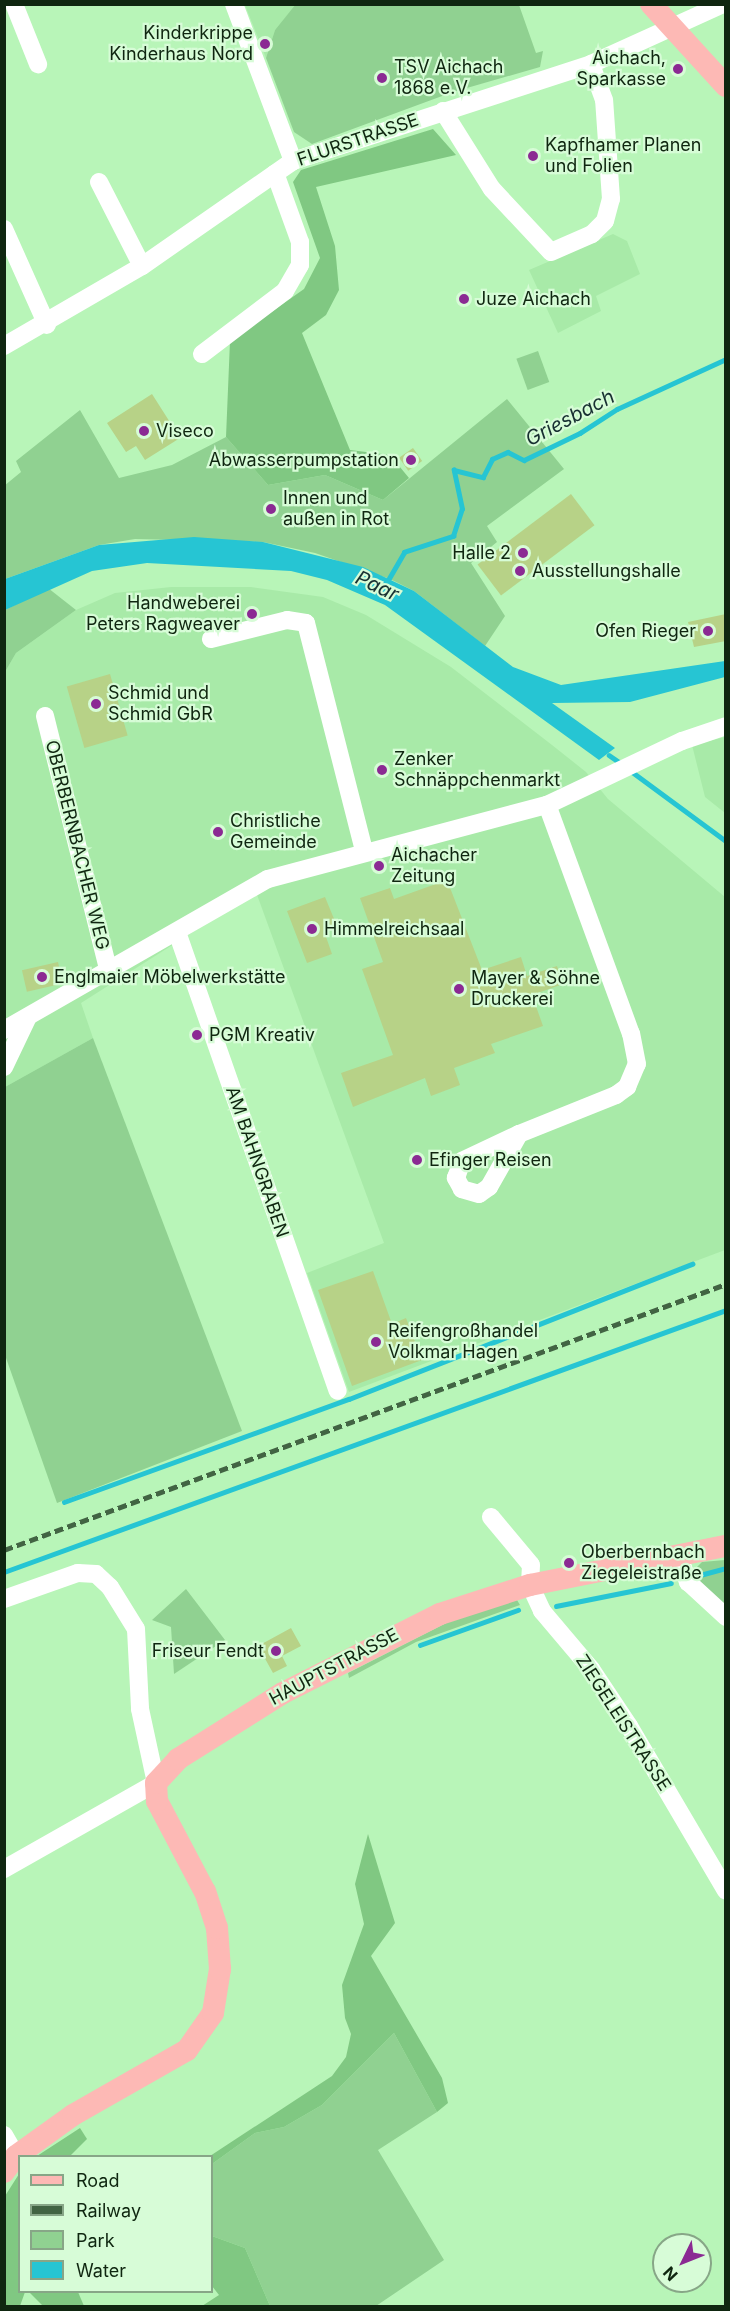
<!DOCTYPE html>
<meta charset="utf-8">
<style>
body{margin:0}
#map{position:relative;width:730px;height:2311px;overflow:hidden;background:#b8f5b8;font-family:Inter,sans-serif}
div>[style]{position:absolute}
[style*='--x']{left:calc(var(--x)*1px);top:calc(var(--y)*1px);width:calc(var(--w)*1px);rotate:calc(var(--a)*1deg)}
.built>*{inset:0;background:#a8eaa8}
.green>*{inset:0;background:#90d191;transform-origin:0 0}
.forest>*{inset:0;background:#80c882}
.water>*{inset:0;background:#26c5d3}
.stream>*{height:4.5px;margin:-2.25px;padding:0 2.25px;transform-origin:2.25px;border-radius:2.25px;background:#26c5d3}
.building>*{inset:0;background:#b7d287;transform-origin:0 0}
.minor>*{height:18px;margin:-9px;padding:0 9px;transform-origin:9px;border-radius:9px;background:#fff}
.major>*{height:22px;margin:-11px;padding:0 11px;transform-origin:11px;border-radius:11px;background:#fdb9b5}
.rail>*{height:4.5px;margin-top:-2.25px;transform-origin:0;background:repeating-linear-gradient(90deg,#426443 0 9px,transparent 0 13.5px)}
.dots>*{width:16px;height:16px;translate:-50% -50%;box-sizing:border-box;border:3px solid #d7fcd7;border-radius:50%}
span{translate:-50% -50%;white-space:nowrap;text-align:center;line-height:1.15;-webkit-text-stroke:4.5px #d7fcd7;paint-order:stroke}
.poi-label{font-size:18px;color:#0f2610}
.right{translate:-100% -50%;text-align:right}
.left{translate:0 -50%;text-align:left}
.street-label{font-size:18px;color:#0f2610}
.water-label{font-size:20px;color:#183032;font-style:italic}
.frame{position:absolute;inset:0;border:6px solid #0f2610;pointer-events:none}
.legend{position:absolute;left:18px;top:2155px;width:195px;height:138px;box-sizing:border-box;background:#d7fcd7;border:2px solid #87a687;margin:0;padding:8px 10px;list-style:none;font-size:18px;color:#0f2610}
.legend li{display:flex;align-items:center;gap:12px;height:30px}
.legend b{width:30px;border:2px solid #87a687}
.north{position:absolute;left:652px;top:2233px;width:60px;height:60px;box-sizing:border-box;background:#d7fcd7;border:2px solid #87a687;border-radius:50%;rotate:227deg;font-size:16px;font-weight:700;line-height:24px;text-align:center;color:#0f2610}
.north::after{content:'';display:block;margin:auto;width:21px;height:27px;background:#8b2a93;clip-path:polygon(50% 0,100% 100%,50% 72%,0 100%)}
</style>
<div id="map">
<div class="built">
<i style="clip-path:polygon(245px 5px,296px 5px,275px 30px,266px 58px)"></i>
<i style="clip-path:polygon(613px 234px,627px 241px,640px 274px,596px 296px,601px 311px,558px 333px,529px 270px)"></i>
<i style="clip-path:polygon(171px 587px,251px 587px,323px 597px,366px 615px,451px 667px,552px 745px,586px 772px,608px 799px,725px 897px,725px 1250px,349px 1392px,307px 1273px,384px 1243px,256px 892px,81px 1003px,93px 1038px,5px 1087px,5px 672px,16px 653px,76px 610px,115px 593px)"></i>
<i style="clip-path:polygon(725px 737px,725px 813px,705px 797px,692px 745px)"></i>
</div>
<div class="green">
<i style="clip-path:polygon(296px 4px,519px 5px,536px 53px,543px 51px,540px 67px,453px 92px,312px 144px,294px 132px,266px 58px,275px 30px)"></i>
<i style="left:538px;top:351px;width:33px;height:23px;rotate:70deg"></i>
<i style="clip-path:polygon(507px 399px,564px 469px,487px 526px,497px 542px,471px 563px,505px 616px,485px 646px,414px 591px,390px 579px,315px 553px,263px 542px,135px 539px,99px 545px,5px 579px,4px 486px,21px 472px,16px 461px,80px 410px,119px 478px,172px 465px,226px 437px,268px 485px,325px 475px,383px 500px)"></i>
<i style="clip-path:polygon(48px 588px,76px 610px,16px 653px,5px 672px,5px 610px)"></i>
<i style="clip-path:polygon(93px 1038px,242px 1431px,57px 1503px,5px 1355px,5px 1087px)"></i>
<i style="clip-path:polygon(725px 1560px,725px 1608px,696px 1583px,693px 1571px,702px 1562px)"></i>
<i style="clip-path:polygon(186px 1589px,225px 1640px,174px 1674px,171px 1627px,152px 1620px)"></i>
<i style="clip-path:polygon(517px 1600px,520px 1605px,416px 1642px,349px 1678px,348px 1673px,452px 1620px)"></i>
<i style="clip-path:polygon(394px 2033px,437px 2112px,378px 2150px,444px 2260px,376px 2306px,270px 2306px,245px 2248px,212px 2236px,212px 2164px,255px 2133px,284px 2127px,322px 2105px)"></i>
</div>
<div class="forest">
<i style="clip-path:polygon(433px 129px,456px 155px,316px 187px,335px 246px,339px 290px,326px 315px,302px 333px,350px 450px,390px 455px,409px 478px,383px 500px,325px 475px,268px 485px,226px 437px,230px 341px,304px 289px,320px 258px,293px 182px,301px 170px)"></i>
<i style="clip-path:polygon(368px 1834px,395px 1923px,371px 1956px,442px 2078px,448px 2103px,437px 2112px,394px 2033px,322px 2105px,284px 2127px,255px 2133px,212px 2164px,210px 2156px,332px 2076px,346px 2057px,351px 2034px,345px 2018px,342px 1985px,364px 1924px,355px 1884px)"></i>
<i style="clip-path:polygon(80px 2128px,87px 2139px,70px 2156px,37px 2156px)"></i>
<i style="clip-path:polygon(19px 2174px,20px 2292px,25px 2292px,20px 2306px,5px 2306px,5px 2196px)"></i>
<i style="clip-path:polygon(212px 2236px,245px 2248px,270px 2306px,202px 2306px,219px 2295px,212px 2286px)"></i>
<i style="clip-path:polygon(29px 2292px,78px 2292px,84px 2306px,43px 2306px)"></i>
</div>
<div class="water">
<i style="clip-path:polygon(194px 537px,263px 542px,363px 567px,414px 591px,513px 667px,561px 685px,725px 661px,725px 677px,630px 702px,552px 703px,615px 748px,599px 760px,385px 605px,327px 580px,291px 571px,147px 563px,92px 571px,5px 610px,5px 579px,99px 545px)"></i>
</div>
<div class="stream">
<i style="--x:387;--y:582;--w:34;--a:-60"></i>
<i style="--x:404;--y:552;--w:52;--a:-18.1"></i>
<i style="--x:453;--y:536;--w:28;--a:-72"></i>
<i style="--x:462;--y:509;--w:40;--a:-102"></i>
<i style="--x:454;--y:470;--w:30;--a:14"></i>
<i style="--x:483;--y:477;--w:20;--a:-63"></i>
<i style="--x:492;--y:459;--w:17;--a:-24"></i>
<i style="--x:508;--y:452;--w:18;--a:27"></i>
<i style="--x:524;--y:460;--w:62;--a:-25.7"></i>
<i style="--x:580;--y:433;--w:44;--a:-33"></i>
<i style="--x:617;--y:409;--w:120;--a:-24.6"></i>
<i style="--x:609;--y:755;--w:16;--a:35"></i>
<i style="--x:631;--y:771;--w:118;--a:36.4"></i>
<i style="--x:64;--y:1502;--w:303;--a:-19.9"></i>
<i style="--x:349;--y:1399;--w:369;--a:-21.5"></i>
<i style="--x:4;--y:1572;--w:768;--a:-19.94"></i>
<i style="--x:700;--y:1575;--w:27;--a:-15"></i>
<i style="--x:556;--y:1606;--w:117;--a:-11.3"></i>
<i style="--x:420;--y:1645;--w:104;--a:-19.7"></i>
</div>
<div class="building">
<i style="clip-path:polygon(152px 394px,180px 438px,145px 460px,136px 446px,126px 452px,107px 423px)"></i>
<i style="left:413px;top:448px;width:16px;height:17px;rotate:55deg"></i>
<i style="left:571px;top:494px;width:39px;height:117px;rotate:53deg"></i>
<i style="clip-path:polygon(726px 614px,726px 641px,694px 647px,688px 622px)"></i>
<i style="left:110px;top:674px;width:64px;height:45px;rotate:74deg"></i>
<i style="clip-path:polygon(447px 880px,482px 970px,521px 957px,527px 976px,557px 966px,563px 984px,532px 995px,543px 1026px,491px 1044px,495px 1053px,454px 1068px,460px 1085px,431px 1096px,425px 1078px,353px 1107px,341px 1073px,393px 1055px,362px 969px,383px 962px,360px 898px,390px 888px,394px 899px)"></i>
<i style="clip-path:polygon(325px 897px,337px 926px,324px 931px,332px 954px,307px 963px,287px 911px)"></i>
<i style="left:58px;top:962px;width:22px;height:37px;rotate:77deg"></i>
<i style="clip-path:polygon(373px 1271px,392px 1324px,406px 1318px,422px 1360px,352px 1386px,318px 1290px)"></i>
<i style="clip-path:polygon(291px 1628px,301px 1646px,282px 1656px,287px 1666px,273px 1673px,258px 1646px)"></i>
</div>
<div class="minor">
<i style="--x:14;--y:4;--w:65;--a:68.2"></i>
<i style="--x:234;--y:4;--w:168;--a:69.4"></i>
<i style="--x:443;--y:111;--w:92;--a:57.9"></i>
<i style="--x:492;--y:189;--w:86;--a:46.9"></i>
<i style="--x:551;--y:252;--w:45;--a:-23.7"></i>
<i style="--x:592;--y:234;--w:18;--a:-45"></i>
<i style="--x:605;--y:221;--w:23;--a:-75"></i>
<i style="--x:611;--y:199;--w:99;--a:-94"></i>
<i style="--x:604;--y:100;--w:38;--a:-110"></i>
<i style="--x:99;--y:182;--w:94;--a:62.9"></i>
<i style="--x:4;--y:229;--w:105;--a:65.9"></i>
<i style="--x:4;--y:346;--w:160;--a:-30.1"></i>
<i style="--x:142;--y:266;--w:184;--a:-34.8"></i>
<i style="--x:293;--y:161;--w:313;--a:-18"></i>
<i style="--x:591;--y:64;--w:143;--a:-24.4"></i>
<i style="--x:202;--y:354;--w:104;--a:-37.2"></i>
<i style="--x:285;--y:291;--w:30;--a:-60"></i>
<i style="--x:300;--y:265;--w:23;--a:-90"></i>
<i style="--x:300;--y:242;--w:73;--a:-109.9"></i>
<i style="--x:211;--y:639;--w:78;--a:-14"></i>
<i style="--x:287;--y:620;--w:19;--a:9"></i>
<i style="--x:306;--y:623;--w:235;--a:75.7"></i>
<i style="--x:45;--y:716;--w:265;--a:76"></i>
<i style="--x:177;--y:932;--w:486;--a:70.7"></i>
<i style="--x:4;--y:1030;--w:304;--a:-29.8"></i>
<i style="--x:268;--y:879;--w:289;--a:-14.9"></i>
<i style="--x:547;--y:805;--w:149;--a:-25.4"></i>
<i style="--x:682;--y:741;--w:46;--a:-18.8"></i>
<i style="--x:4;--y:1067;--w:53;--a:-64.4"></i>
<i style="--x:519;--y:1134;--w:105;--a:-21.9"></i>
<i style="--x:616;--y:1095;--w:14;--a:-36"></i>
<i style="--x:627;--y:1087;--w:25;--a:-67"></i>
<i style="--x:637;--y:1064;--w:31;--a:-101"></i>
<i style="--x:631;--y:1034;--w:244;--a:-110.1"></i>
<i style="--x:519;--y:1134;--w:61;--a:119.5"></i>
<i style="--x:489;--y:1187;--w:12;--a:145"></i>
<i style="--x:479;--y:1194;--w:18;--a:-164"></i>
<i style="--x:462;--y:1189;--w:13;--a:-119"></i>
<i style="--x:456;--y:1178;--w:18;--a:-71"></i>
<i style="--x:462;--y:1161;--w:63;--a:-25.3"></i>
<i style="--x:491;--y:1517;--w:62;--a:50.2"></i>
<i style="--x:531;--y:1565;--w:20;--a:93"></i>
<i style="--x:530;--y:1585;--w:29;--a:65"></i>
<i style="--x:542;--y:1611;--w:76;--a:49.8"></i>
<i style="--x:591;--y:1669;--w:69;--a:56.3"></i>
<i style="--x:629;--y:1726;--w:191;--a:59.5"></i>
<i style="--x:679;--y:1556;--w:28;--a:71"></i>
<i style="--x:688;--y:1582;--w:52;--a:42.6"></i>
<i style="--x:4;--y:1599;--w:78;--a:-19.4"></i>
<i style="--x:78;--y:1573;--w:18;--a:3"></i>
<i style="--x:96;--y:1574;--w:19;--a:43"></i>
<i style="--x:110;--y:1587;--w:49;--a:58.2"></i>
<i style="--x:136;--y:1629;--w:80;--a:87.1"></i>
<i style="--x:140;--y:1709;--w:76;--a:77.8"></i>
<i style="--x:156;--y:1783;--w:175;--a:150.5"></i>
<i style="--x:4;--y:2135;--w:24;--a:60"></i>
<i style="--x:16;--y:2156;--w:10;--a:163"></i>
</div>
<div class="major">
<i style="--x:651;--y:4;--w:111;--a:47.6"></i>
<i style="--x:4;--y:2172;--w:20;--a:-53"></i>
<i style="--x:16;--y:2156;--w:70;--a:-35.7"></i>
<i style="--x:73;--y:2115;--w:131;--a:-29.7"></i>
<i style="--x:187;--y:2050;--w:45;--a:-54.9"></i>
<i style="--x:213;--y:2013;--w:45;--a:-81"></i>
<i style="--x:220;--y:1969;--w:41;--a:-94.2"></i>
<i style="--x:217;--y:1928;--w:38;--a:-108"></i>
<i style="--x:205;--y:1892;--w:103;--a:-117.8"></i>
<i style="--x:157;--y:1801;--w:18;--a:-93"></i>
<i style="--x:156;--y:1783;--w:33;--a:-47"></i>
<i style="--x:178;--y:1759;--w:124;--a:-32.2"></i>
<i style="--x:283;--y:1693;--w:176;--a:-26.7"></i>
<i style="--x:440;--y:1614;--w:95;--a:-17.9"></i>
<i style="--x:530;--y:1585;--w:200;--a:-11.3"></i>
</div>
<div class="rail">
<i style="--x:4;--y:1550;--w:769;--a:-20.22"></i>
</div>
<div class="dots">
<i style="left:265px;top:44px;background:#8b2a93"></i>
<i style="left:678px;top:69px;background:#8b2a93"></i>
<i style="left:382px;top:78px;background:#8b2a93"></i>
<i style="left:533px;top:156px;background:#8b2a93"></i>
<i style="left:464px;top:299px;background:#8b2a93"></i>
<i style="left:144px;top:431px;background:#8b2a93"></i>
<i style="left:411px;top:460px;background:#8b2a93"></i>
<i style="left:271px;top:509px;background:#8b2a93"></i>
<i style="left:523px;top:553px;background:#8b2a93"></i>
<i style="left:520px;top:571px;background:#8b2a93"></i>
<i style="left:252px;top:614px;background:#8b2a93"></i>
<i style="left:708px;top:631px;background:#8b2a93"></i>
<i style="left:96px;top:704px;background:#8b2a93"></i>
<i style="left:382px;top:770px;background:#8b2a93"></i>
<i style="left:218px;top:832px;background:#8b2a93"></i>
<i style="left:379px;top:866px;background:#8b2a93"></i>
<i style="left:312px;top:929px;background:#8b2a93"></i>
<i style="left:42px;top:977px;background:#8b2a93"></i>
<i style="left:459px;top:989px;background:#8b2a93"></i>
<i style="left:197px;top:1035px;background:#8b2a93"></i>
<i style="left:417px;top:1160px;background:#8b2a93"></i>
<i style="left:376px;top:1342px;background:#8b2a93"></i>
<i style="left:569px;top:1563px;background:#8b2a93"></i>
<i style="left:276px;top:1651px;background:#8b2a93"></i>
</div>
<div class="poi-label">
<span class="right" style="left:253px;top:44px">Kinderkrippe<br>Kinderhaus Nord</span>
<span class="right" style="left:666px;top:69px">Aichach,<br>Sparkasse</span>
<span class="left" style="left:394px;top:78px">TSV Aichach<br>1868 e.V.</span>
<span class="left" style="left:545px;top:156px">Kapfhamer Planen<br>und Folien</span>
<span class="left" style="left:476px;top:299px">Juze Aichach</span>
<span class="left" style="left:156px;top:431px">Viseco</span>
<span class="right" style="left:399px;top:460px">Abwasserpumpstation</span>
<span class="left" style="left:283px;top:509px">Innen und<br>außen in Rot</span>
<span class="right" style="left:511px;top:553px">Halle 2</span>
<span class="left" style="left:532px;top:571px">Ausstellungshalle</span>
<span class="right" style="left:240px;top:614px">Handweberei<br>Peters Ragweaver</span>
<span class="right" style="left:696px;top:631px">Ofen Rieger</span>
<span class="left" style="left:108px;top:704px">Schmid und<br>Schmid GbR</span>
<span class="left" style="left:394px;top:770px">Zenker<br>Schnäppchenmarkt</span>
<span class="left" style="left:230px;top:832px">Christliche<br>Gemeinde</span>
<span class="left" style="left:391px;top:866px">Aichacher<br>Zeitung</span>
<span class="left" style="left:324px;top:929px">Himmelreichsaal</span>
<span class="left" style="left:54px;top:977px">Englmaier Möbelwerkstätte</span>
<span class="left" style="left:471px;top:989px">Mayer &amp; Söhne<br>Druckerei</span>
<span class="left" style="left:209px;top:1035px">PGM Kreativ</span>
<span class="left" style="left:429px;top:1160px">Efinger Reisen</span>
<span class="left" style="left:388px;top:1342px">Reifengroßhandel<br>Volkmar Hagen</span>
<span class="left" style="left:581px;top:1563px">Oberbernbach<br>Ziegeleistraße</span>
<span class="right" style="left:264px;top:1651px">Friseur Fendt</span>
</div>
<div class="street-label">
<span style="left:358px;top:140px;rotate:-19deg">FLURSTRASSE</span>
<span style="left:77px;top:845px;rotate:76deg">OBERBERNBACHER WEG</span>
<span style="left:257px;top:1162px;rotate:71deg">AM BAHNGRABEN</span>
<span style="left:334px;top:1667px;rotate:-28deg">HAUPTSTRASSE</span>
<span style="left:623px;top:1723px;rotate:57deg">ZIEGELEISTRASSE</span>
</div>
<div class="water-label">
<span style="left:570px;top:418px;rotate:-28deg">Griesbach</span>
<span style="left:377px;top:586px;rotate:25deg">Paar</span>
</div>
<div class="frame"></div>
<ul class="legend">
<li><b style="height:8px;background:#fdb9b5"></b>Road</li>
<li><b style="height:8px;background:#426443"></b>Railway</li>
<li><b style="height:16px;background:#90d191"></b>Park</li>
<li><b style="height:16px;background:#26c5d3"></b>Water</li>
</ul>
<div class="north">N</div>
</div>
